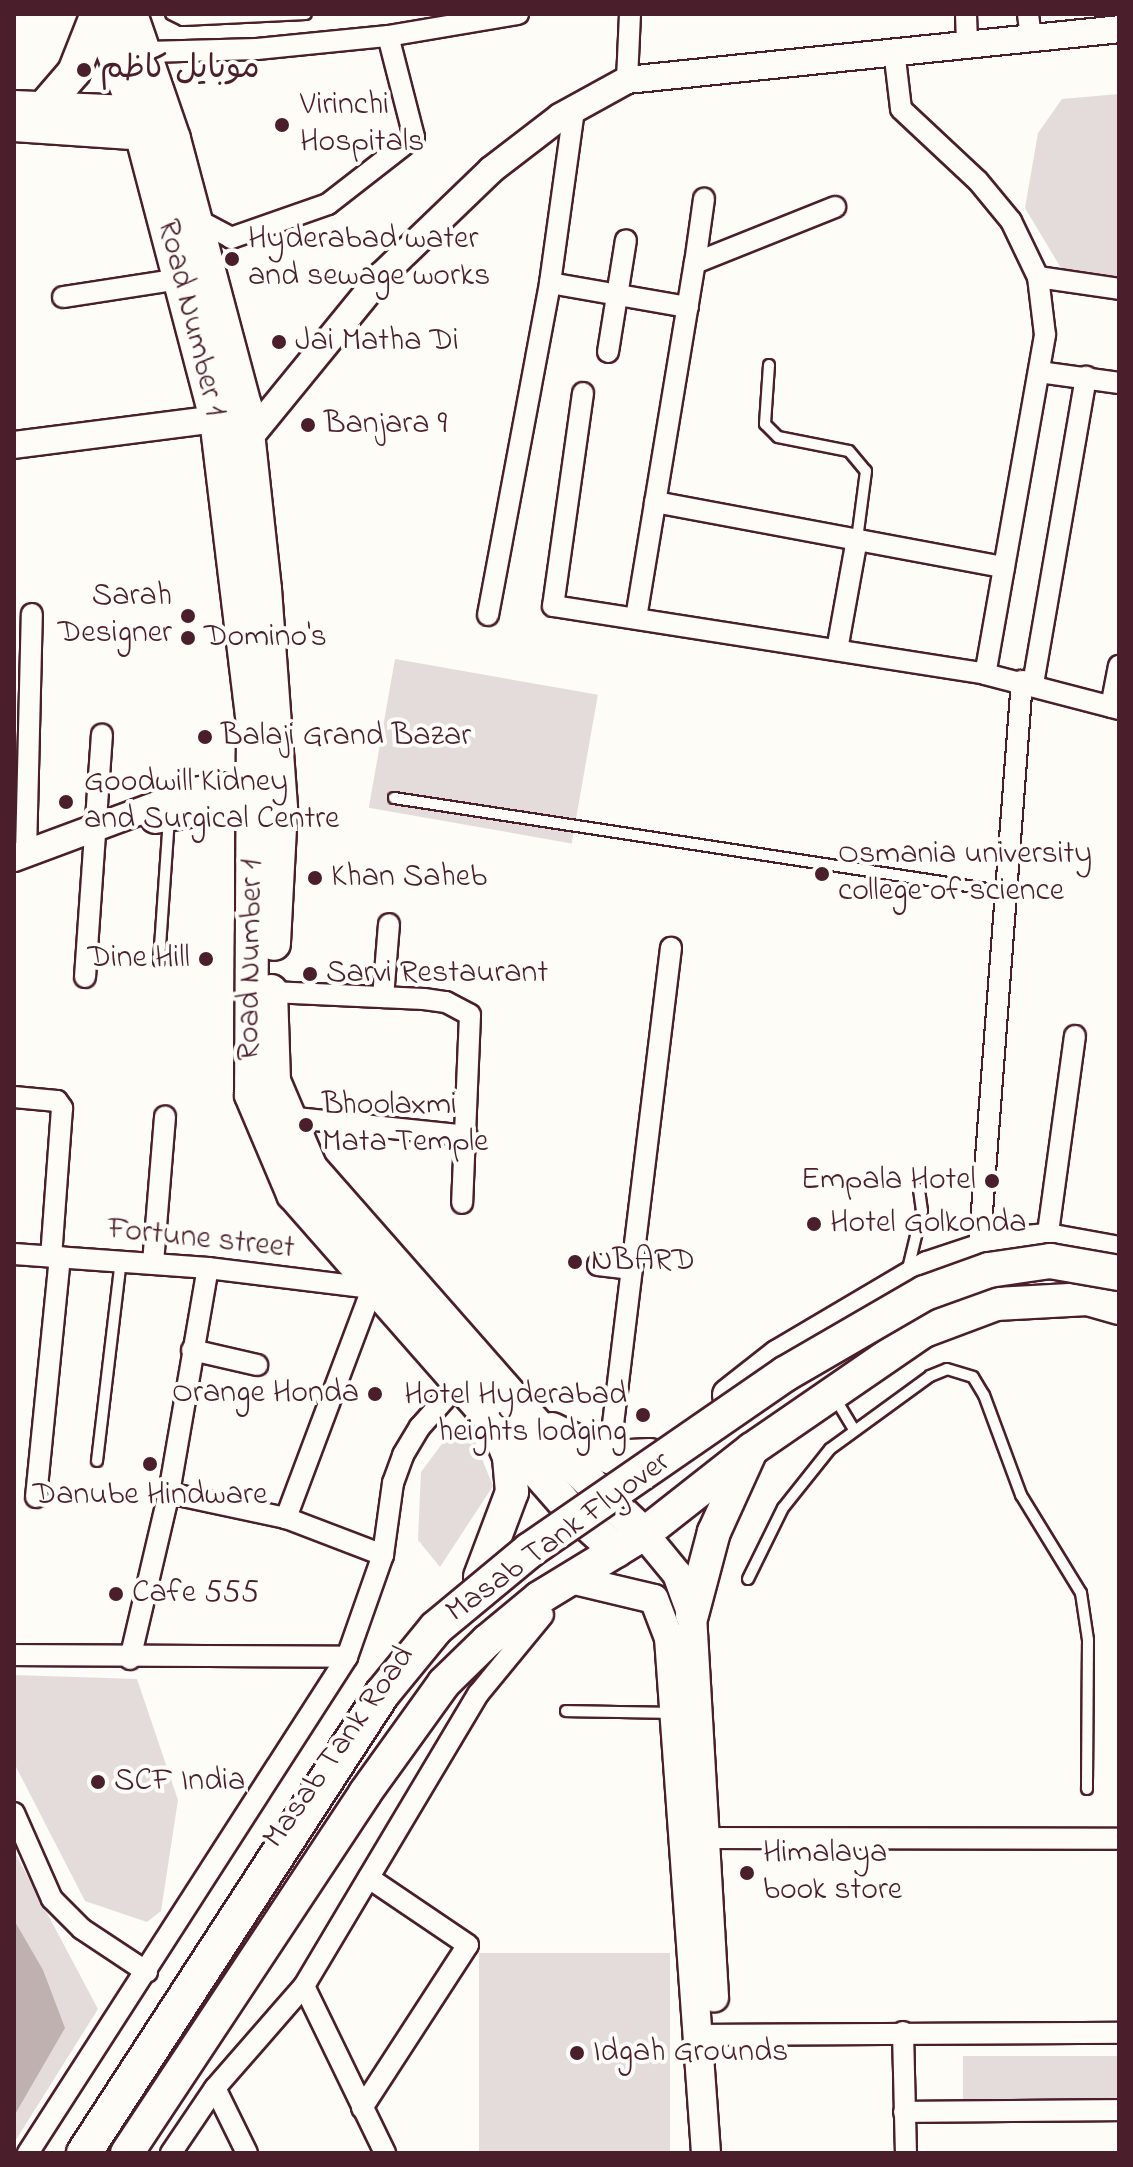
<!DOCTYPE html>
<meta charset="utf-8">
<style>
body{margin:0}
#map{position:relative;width:1133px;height:2167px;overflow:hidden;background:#fdfcf7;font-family:"Indie Flower","Playpen Sans Arabic",sans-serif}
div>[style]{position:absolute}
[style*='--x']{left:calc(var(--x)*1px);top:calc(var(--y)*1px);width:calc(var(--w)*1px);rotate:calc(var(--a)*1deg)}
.green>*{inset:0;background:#e3dcda;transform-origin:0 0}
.water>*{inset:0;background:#c0b1b1}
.roads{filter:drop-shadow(2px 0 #4a1f2b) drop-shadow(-2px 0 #4a1f2b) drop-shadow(0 2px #4a1f2b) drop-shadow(0 -2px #4a1f2b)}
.service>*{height:10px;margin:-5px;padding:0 5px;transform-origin:5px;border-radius:5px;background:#fdfcf7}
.minor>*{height:20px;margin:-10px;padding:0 10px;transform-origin:10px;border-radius:10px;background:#fdfcf7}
.tertiary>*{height:26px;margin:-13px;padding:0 13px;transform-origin:13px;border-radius:13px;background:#fdfcf7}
.secondary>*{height:28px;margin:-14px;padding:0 14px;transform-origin:14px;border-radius:14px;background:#fdfcf7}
.primary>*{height:32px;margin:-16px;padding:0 16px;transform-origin:16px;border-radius:16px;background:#fdfcf7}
.bridges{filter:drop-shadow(2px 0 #4a1f2b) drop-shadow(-2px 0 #4a1f2b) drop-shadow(0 2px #4a1f2b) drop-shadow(0 -2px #4a1f2b)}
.trunk-bridge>*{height:34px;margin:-17px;padding:0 17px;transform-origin:17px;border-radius:17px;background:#fdfcf7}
.dots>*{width:22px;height:22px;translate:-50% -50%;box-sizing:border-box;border:4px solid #fdfcf7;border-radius:50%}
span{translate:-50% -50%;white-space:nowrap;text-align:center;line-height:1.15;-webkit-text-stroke:8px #fdfcf7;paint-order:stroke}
.poi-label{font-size:32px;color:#4a1f2b}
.left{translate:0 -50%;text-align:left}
.right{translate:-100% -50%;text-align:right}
.street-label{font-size:32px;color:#4a1f2b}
.frame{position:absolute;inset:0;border:16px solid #4a1f2b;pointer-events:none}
</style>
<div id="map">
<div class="green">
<i style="clip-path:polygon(1119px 94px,1119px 279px,1064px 273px,1025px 208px,1038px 133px,1062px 99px)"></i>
<i style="left:395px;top:659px;width:206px;height:151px;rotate:10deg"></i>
<i style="clip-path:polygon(469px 1427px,493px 1486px,440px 1567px,418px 1540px,421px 1472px,447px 1437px)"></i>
<i style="clip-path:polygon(14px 1675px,137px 1679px,178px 1800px,161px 1911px,147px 1922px,85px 1901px,14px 1763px)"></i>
<i style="clip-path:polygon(14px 1851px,98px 2009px,14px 2143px)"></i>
<i style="left:479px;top:1953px;width:191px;height:200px"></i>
<i style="left:963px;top:2056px;width:156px;height:44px"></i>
</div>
<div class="water">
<i style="clip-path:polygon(14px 1920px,43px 1970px,65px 2028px,14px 2116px)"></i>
</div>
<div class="roads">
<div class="service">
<i style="--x:171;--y:14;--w:13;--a:27"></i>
<i style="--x:183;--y:20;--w:123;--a:-2.8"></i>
<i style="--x:769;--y:365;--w:59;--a:93.9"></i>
<i style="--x:765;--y:424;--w:18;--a:45"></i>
<i style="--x:778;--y:437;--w:72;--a:11.2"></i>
<i style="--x:849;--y:451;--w:26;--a:50"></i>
<i style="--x:866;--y:471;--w:69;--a:97.5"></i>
<i style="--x:394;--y:798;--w:620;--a:8.72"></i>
<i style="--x:159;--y:961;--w:143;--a:-86"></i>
<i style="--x:907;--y:1273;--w:64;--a:-76.4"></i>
<i style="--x:922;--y:1211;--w:22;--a:-98"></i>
<i style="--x:835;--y:1398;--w:37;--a:59"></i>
<i style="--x:97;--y:1461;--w:201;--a:-83.2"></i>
<i style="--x:748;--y:1579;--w:79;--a:-63.8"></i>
<i style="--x:783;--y:1508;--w:75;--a:-51.5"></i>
<i style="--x:830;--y:1449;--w:124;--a:-36.1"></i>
<i style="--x:930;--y:1376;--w:18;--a:-22"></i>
<i style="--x:947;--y:1369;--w:27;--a:17"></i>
<i style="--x:973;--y:1377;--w:21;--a:59"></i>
<i style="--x:984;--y:1395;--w:107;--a:69.7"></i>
<i style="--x:1021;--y:1495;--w:115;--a:58.5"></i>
<i style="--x:1081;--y:1593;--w:48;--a:81.5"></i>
<i style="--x:1088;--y:1640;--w:149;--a:90.4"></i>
<i style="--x:566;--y:1711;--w:105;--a:1.1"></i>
</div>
<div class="minor">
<i style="--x:966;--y:14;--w:31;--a:88"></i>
<i style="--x:1028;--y:14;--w:25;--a:83"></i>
<i style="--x:894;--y:50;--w:59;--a:83.2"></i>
<i style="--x:901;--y:109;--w:105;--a:43.1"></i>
<i style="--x:978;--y:181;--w:52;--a:50.5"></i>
<i style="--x:1011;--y:221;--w:62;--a:64.3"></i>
<i style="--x:1038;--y:277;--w:58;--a:83.1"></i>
<i style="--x:1045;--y:335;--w:344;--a:100"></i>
<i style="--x:147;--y:52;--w:110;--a:-1.6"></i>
<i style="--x:257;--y:49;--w:132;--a:-5.7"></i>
<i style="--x:388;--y:36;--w:132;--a:-9.6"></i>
<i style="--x:627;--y:80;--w:66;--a:-87.4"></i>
<i style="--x:196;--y:219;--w:40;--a:28"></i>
<i style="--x:231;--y:238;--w:103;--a:-19.3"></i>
<i style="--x:328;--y:204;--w:109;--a:-37.9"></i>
<i style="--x:414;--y:137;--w:104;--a:-104.4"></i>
<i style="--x:695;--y:263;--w:65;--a:-82"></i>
<i style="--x:1038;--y:277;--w:82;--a:8.4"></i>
<i style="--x:550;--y:283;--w:140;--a:9.9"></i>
<i style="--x:63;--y:297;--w:119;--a:-8.7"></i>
<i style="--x:608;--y:352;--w:113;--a:-80.9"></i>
<i style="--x:1039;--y:372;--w:81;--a:7.8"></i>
<i style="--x:583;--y:393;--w:215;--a:98"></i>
<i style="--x:553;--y:606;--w:437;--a:8.9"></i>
<i style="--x:985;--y:674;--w:138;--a:14.6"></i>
<i style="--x:655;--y:502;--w:355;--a:10.6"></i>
<i style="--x:488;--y:615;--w:338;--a:-79.4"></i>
<i style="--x:550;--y:283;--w:175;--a:-82.1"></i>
<i style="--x:636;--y:618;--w:360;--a:-80.6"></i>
<i style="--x:695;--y:263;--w:151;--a:-21.8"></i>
<i style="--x:837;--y:650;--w:113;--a:-79.8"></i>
<i style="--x:1033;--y:684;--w:312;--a:-80.2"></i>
<i style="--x:1111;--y:707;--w:42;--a:-79"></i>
<i style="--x:26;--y:853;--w:239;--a:-88.6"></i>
<i style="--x:85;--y:977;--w:243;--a:-86"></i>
<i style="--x:271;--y:992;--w:153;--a:2.6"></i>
<i style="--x:424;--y:999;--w:22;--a:8"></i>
<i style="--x:446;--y:1002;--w:27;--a:28"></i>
<i style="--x:470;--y:1015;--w:188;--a:92.4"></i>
<i style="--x:383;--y:997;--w:73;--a:-85.3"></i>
<i style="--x:14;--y:1097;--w:43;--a:5.3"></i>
<i style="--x:57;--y:1101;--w:9;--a:54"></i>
<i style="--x:62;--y:1108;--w:149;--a:94.2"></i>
<i style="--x:287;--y:1117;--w:181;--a:6"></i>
<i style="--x:1047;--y:1240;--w:206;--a:-82.2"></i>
<i style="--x:979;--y:1251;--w:572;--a:-85.69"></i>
<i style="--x:14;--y:1254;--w:195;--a:4.1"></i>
<i style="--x:208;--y:1268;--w:173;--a:7"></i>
<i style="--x:153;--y:1263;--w:147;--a:-85.3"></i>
<i style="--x:598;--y:1265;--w:34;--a:7"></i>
<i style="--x:372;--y:1289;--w:245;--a:110.6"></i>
<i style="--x:286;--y:1518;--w:104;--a:20.9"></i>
<i style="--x:192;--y:1350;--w:67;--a:13"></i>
<i style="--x:609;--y:1457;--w:513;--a:-83.06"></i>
<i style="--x:169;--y:1493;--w:120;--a:12.1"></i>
<i style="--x:36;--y:1497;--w:241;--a:-84.3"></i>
<i style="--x:14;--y:1655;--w:333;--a:0.3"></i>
<i style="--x:130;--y:1659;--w:171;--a:-76.8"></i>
<i style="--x:169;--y:1493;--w:228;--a:-80.2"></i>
<i style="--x:14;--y:1813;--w:94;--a:66.2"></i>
<i style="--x:52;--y:1899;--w:42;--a:45"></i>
<i style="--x:82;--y:1929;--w:78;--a:33.5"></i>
<i style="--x:709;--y:1838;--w:410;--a:0.1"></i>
<i style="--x:304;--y:1986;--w:186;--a:64.1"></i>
<i style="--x:903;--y:2032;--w:121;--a:88.6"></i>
<i style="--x:698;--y:2035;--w:421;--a:-0.3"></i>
<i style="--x:215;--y:2088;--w:72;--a:63.8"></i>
<i style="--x:362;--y:2108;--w:194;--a:-57"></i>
<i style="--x:468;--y:1945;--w:120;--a:-145.9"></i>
<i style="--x:904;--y:2112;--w:215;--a:-0.5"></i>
<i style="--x:28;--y:2153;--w:590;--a:-57.25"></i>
<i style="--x:347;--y:1657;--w:108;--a:-70.6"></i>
<i style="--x:383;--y:1555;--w:73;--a:-82.1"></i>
<i style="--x:393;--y:1483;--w:30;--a:-70"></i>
<i style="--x:403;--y:1455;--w:33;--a:-59"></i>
<i style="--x:420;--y:1427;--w:60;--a:-48.4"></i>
<i style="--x:171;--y:2153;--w:78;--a:-55.9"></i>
<i style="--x:215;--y:2088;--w:135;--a:-48.9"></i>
<i style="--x:304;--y:1986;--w:341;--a:-59.2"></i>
<i style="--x:479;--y:1693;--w:101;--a:-50.6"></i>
</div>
<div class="tertiary">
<i style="--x:249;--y:438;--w:210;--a:-50.8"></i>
<i style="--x:382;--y:275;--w:151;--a:-43.9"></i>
<i style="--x:491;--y:170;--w:87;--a:-37.5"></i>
<i style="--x:560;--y:117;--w:77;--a:-28.9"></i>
<i style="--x:627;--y:80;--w:495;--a:-5.9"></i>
<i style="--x:14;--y:445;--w:204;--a:-7.3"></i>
<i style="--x:155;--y:820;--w:65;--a:-9.8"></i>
<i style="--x:219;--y:809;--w:52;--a:0"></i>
<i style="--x:14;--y:858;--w:192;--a:-20.4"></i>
<i style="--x:194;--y:791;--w:28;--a:-10"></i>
<i style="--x:222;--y:786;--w:47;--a:6.1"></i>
</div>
<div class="secondary">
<i style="--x:14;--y:105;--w:139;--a:2.5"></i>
<i style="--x:14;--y:127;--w:147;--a:3.9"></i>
<i style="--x:644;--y:1534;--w:52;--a:50.5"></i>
<i style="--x:677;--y:1574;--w:44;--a:69.9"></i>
<i style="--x:692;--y:1615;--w:383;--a:86.7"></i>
<i style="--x:570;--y:1579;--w:86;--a:13.4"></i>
<i style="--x:654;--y:1599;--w:42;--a:69"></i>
<i style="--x:669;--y:1638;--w:516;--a:85.89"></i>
</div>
<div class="primary">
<i style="--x:98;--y:14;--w:103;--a:68.9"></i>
<i style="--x:135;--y:110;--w:319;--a:75.3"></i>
<i style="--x:216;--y:419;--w:307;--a:83.1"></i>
<i style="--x:253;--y:724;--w:371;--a:90.3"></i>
<i style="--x:251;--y:1095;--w:108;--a:67"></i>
<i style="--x:293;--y:1194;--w:418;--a:48.7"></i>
<i style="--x:569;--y:1508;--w:64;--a:41.9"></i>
<i style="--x:131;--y:14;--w:132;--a:71"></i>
<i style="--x:174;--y:139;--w:275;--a:75.1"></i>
<i style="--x:245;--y:405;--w:185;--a:83.8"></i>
<i style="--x:265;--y:589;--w:221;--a:85.8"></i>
<i style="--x:281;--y:809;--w:135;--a:93"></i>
<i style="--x:44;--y:107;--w:46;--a:-49.4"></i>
<i style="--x:74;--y:72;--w:62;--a:-68.4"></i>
<i style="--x:271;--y:991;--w:90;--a:88.1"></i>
<i style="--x:274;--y:1081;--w:95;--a:67"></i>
<i style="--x:311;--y:1168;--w:394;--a:48.7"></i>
<i style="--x:571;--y:1464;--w:101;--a:43.8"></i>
<i style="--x:729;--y:1395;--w:63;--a:-38"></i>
<i style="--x:779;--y:1356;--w:173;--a:-30.6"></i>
<i style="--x:928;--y:1268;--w:73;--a:-18.4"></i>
<i style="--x:997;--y:1245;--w:50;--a:-5.7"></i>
<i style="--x:1047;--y:1240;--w:73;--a:10.2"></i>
<i style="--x:552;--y:1429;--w:64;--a:26.2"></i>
<i style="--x:609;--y:1457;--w:41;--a:-2.8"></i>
<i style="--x:480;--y:1577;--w:91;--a:-69.4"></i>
<i style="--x:512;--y:1492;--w:35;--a:-95"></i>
<i style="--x:509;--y:1457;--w:27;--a:-112"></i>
<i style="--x:692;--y:1615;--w:86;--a:-75.2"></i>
<i style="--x:714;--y:1532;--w:85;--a:-65.6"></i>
<i style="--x:127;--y:2153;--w:432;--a:-56.5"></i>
<i style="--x:365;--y:1793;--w:135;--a:-54.3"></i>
<i style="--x:444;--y:1683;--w:60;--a:-44.3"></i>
<i style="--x:487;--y:1641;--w:67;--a:-39.6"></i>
<i style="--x:539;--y:1598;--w:123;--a:-31.4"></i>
<i style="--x:644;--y:1534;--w:137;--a:-38.2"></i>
<i style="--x:752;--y:1449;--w:209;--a:-34.5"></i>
<i style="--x:924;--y:1331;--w:77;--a:-20.6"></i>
<i style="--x:996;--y:1304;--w:92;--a:-3.1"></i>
<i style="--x:1088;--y:1299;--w:32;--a:16"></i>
</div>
</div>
<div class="bridges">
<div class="trunk-bridge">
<i style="--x:84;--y:2153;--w:547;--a:-57.01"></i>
<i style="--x:382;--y:1694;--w:85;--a:-50.7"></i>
<i style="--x:436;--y:1628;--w:122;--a:-39.7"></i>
<i style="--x:530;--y:1550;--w:310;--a:-34.6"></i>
<i style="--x:785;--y:1374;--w:162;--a:-30.1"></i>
<i style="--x:925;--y:1293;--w:68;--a:-19.8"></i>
<i style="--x:989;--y:1270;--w:62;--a:-8.4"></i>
<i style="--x:1050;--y:1261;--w:70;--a:9.9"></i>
</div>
</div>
<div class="dots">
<i style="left:84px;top:70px;background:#4a1f2b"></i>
<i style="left:282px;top:125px;background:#4a1f2b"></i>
<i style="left:232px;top:259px;background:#4a1f2b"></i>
<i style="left:279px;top:342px;background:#4a1f2b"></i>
<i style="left:308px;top:425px;background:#4a1f2b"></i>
<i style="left:188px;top:616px;background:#4a1f2b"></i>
<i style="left:188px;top:638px;background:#4a1f2b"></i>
<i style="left:205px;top:737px;background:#4a1f2b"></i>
<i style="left:66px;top:802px;background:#4a1f2b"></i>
<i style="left:822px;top:874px;background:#4a1f2b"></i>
<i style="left:315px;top:878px;background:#4a1f2b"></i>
<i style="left:206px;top:959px;background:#4a1f2b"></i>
<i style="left:310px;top:974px;background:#4a1f2b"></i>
<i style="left:306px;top:1125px;background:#4a1f2b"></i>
<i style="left:992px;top:1181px;background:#4a1f2b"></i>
<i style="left:814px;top:1224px;background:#4a1f2b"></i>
<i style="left:575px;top:1262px;background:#4a1f2b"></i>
<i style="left:375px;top:1394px;background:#4a1f2b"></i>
<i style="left:643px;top:1415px;background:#4a1f2b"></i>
<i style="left:150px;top:1464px;background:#4a1f2b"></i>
<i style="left:116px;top:1594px;background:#4a1f2b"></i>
<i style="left:98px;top:1782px;background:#4a1f2b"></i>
<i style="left:747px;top:1873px;background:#4a1f2b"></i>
<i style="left:577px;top:2053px;background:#4a1f2b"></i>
</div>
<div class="poi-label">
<span class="left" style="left:100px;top:70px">موبايل كاظم</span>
<span class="left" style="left:300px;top:125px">Virinchi<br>Hospitals</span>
<span class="left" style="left:248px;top:259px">Hyderabad water<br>and sewage works</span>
<span class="left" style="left:295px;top:342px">Jai Matha Di</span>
<span class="left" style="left:324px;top:425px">Banjara 9</span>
<span class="right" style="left:172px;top:616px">Sarah<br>Designer</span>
<span class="left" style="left:204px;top:638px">Domino's</span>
<span class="left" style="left:221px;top:737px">Balaji Grand Bazar</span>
<span class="left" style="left:84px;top:802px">Goodwill Kidney<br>and Surgical Centre</span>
<span class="left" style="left:838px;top:874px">Osmania university<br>college of science</span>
<span class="left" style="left:331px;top:878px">Khan Saheb</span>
<span class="right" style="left:190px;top:959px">Dine Hill</span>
<span class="left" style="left:326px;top:974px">Sarvi Restaurant</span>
<span class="left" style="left:322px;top:1125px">Bhoolaxmi<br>Mata Temple</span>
<span class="right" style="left:976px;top:1181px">Empala Hotel</span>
<span class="left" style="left:830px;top:1224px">Hotel Golkonda</span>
<span class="left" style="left:591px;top:1262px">NBARD</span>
<span class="right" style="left:359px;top:1394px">Orange Honda</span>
<span class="right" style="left:627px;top:1415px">Hotel Hyderabad<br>heights lodging</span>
<span style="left:150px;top:1496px">Danube Hindware</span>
<span class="left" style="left:132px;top:1594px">Cafe 555</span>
<span class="left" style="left:114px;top:1782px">SCF India</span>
<span class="left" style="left:763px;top:1873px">Himalaya<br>book store</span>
<span class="left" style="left:593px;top:2053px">Idgah Grounds</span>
</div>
<div class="street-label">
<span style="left:190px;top:318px;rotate:76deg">Road Number 1</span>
<span style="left:252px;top:960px;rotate:-89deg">Road Number 1</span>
<span style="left:201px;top:1240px;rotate:6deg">Fortune street</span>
<span style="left:559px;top:1538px;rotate:-36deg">Masab Tank Flyover</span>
<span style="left:340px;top:1748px;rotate:-55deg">Masab Tank Road</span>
</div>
<div class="frame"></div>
</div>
